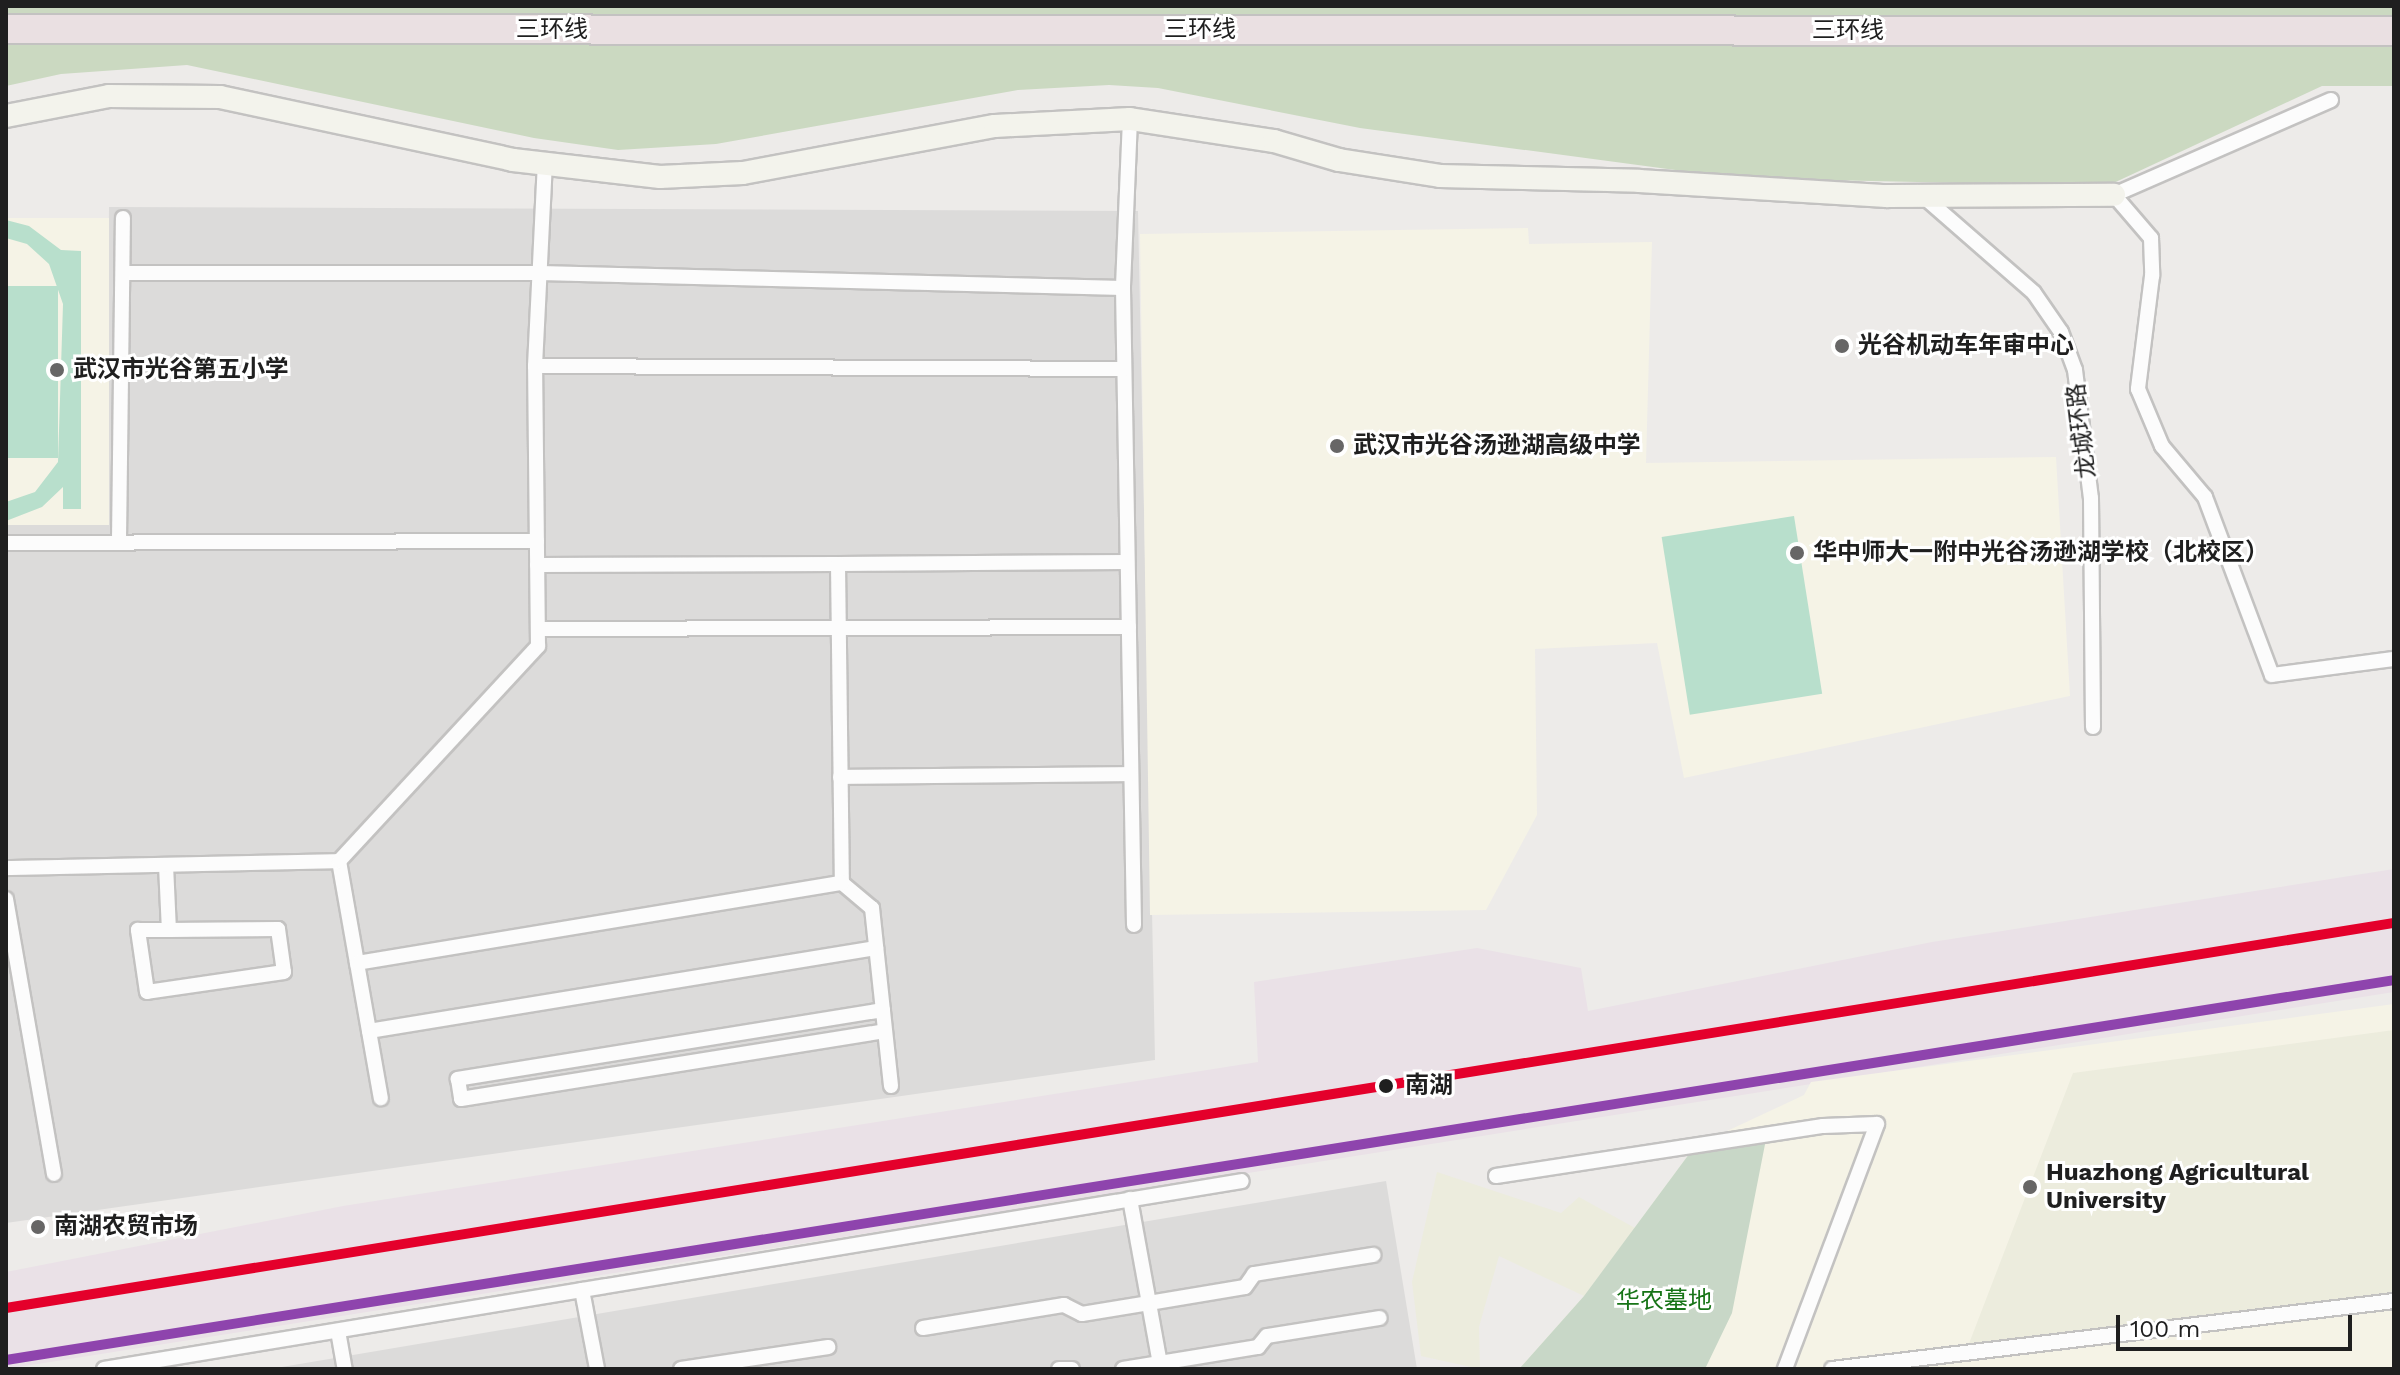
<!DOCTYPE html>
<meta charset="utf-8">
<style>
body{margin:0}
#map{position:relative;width:2400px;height:1375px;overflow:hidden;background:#edebe9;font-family:"Work Sans","Noto Sans SC",sans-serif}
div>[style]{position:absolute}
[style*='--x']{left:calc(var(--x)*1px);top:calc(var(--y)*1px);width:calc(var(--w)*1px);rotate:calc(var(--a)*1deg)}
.residential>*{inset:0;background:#dcdbda}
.industrial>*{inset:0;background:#eae1e7}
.education>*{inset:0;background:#f5f3e6;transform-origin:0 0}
.farmland>*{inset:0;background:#ececdd}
.forest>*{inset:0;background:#cbd9c1}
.cemetery>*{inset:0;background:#c8d7c7}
.pitch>*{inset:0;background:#b8dfcc;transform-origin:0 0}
.roads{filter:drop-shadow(2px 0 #c3c2c1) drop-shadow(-2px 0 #c3c2c1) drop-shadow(0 2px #c3c2c1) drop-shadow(0 -2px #c3c2c1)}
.street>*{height:14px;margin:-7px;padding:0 7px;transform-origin:7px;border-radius:7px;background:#fcfcfc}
.secondary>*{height:22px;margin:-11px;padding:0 11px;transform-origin:11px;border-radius:11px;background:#f3f3ec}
.highway>*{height:28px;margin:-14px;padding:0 14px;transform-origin:14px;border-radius:14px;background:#eae0e2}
.rail-1>*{height:10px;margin:-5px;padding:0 5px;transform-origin:5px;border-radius:5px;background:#e4002b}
.rail-2>*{height:10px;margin:-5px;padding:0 5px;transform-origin:5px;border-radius:5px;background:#8e44ad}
.dots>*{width:22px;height:22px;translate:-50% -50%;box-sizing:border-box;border:4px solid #fff;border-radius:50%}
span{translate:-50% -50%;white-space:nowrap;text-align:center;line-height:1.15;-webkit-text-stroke:6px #fff;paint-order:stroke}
.street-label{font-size:24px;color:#1f1f1f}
.poi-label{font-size:24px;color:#1f1f1f;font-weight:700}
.left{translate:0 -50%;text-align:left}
.stop-label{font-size:24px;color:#1f1f1f;font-weight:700}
.park-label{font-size:24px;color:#177417}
.frame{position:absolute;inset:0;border:8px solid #1f1f1f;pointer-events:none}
.scale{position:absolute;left:2116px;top:1315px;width:236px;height:36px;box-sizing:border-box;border:4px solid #1f1f1f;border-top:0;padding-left:10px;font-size:24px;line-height:28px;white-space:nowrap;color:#1f1f1f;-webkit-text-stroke:6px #fff;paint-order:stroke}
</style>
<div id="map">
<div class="residential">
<i style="clip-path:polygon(109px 207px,1138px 211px,1155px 1060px,6px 1223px,6px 525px,106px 522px)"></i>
<i style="clip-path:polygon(1386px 1181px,1417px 1369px,270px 1369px)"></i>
</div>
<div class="industrial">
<i style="clip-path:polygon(2394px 869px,2394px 992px,6px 1369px,6px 1272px,343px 1206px,1258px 1062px,1254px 982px,1477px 948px,1581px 968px,1588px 1011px,1932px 942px)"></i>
</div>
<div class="education">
<i style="left:6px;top:218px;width:103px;height:307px"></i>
<i style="clip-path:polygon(1528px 228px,1529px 244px,1652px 242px,1646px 463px,2056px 457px,2070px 696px,1684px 778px,1657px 643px,1535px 649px,1537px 815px,1486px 910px,1150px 915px,1140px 234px)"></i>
<i style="clip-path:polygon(2394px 1004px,2394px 1369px,1519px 1369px,1584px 1296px,1695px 1146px,1804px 1095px,1811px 1082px)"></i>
</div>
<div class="farmland">
<i style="clip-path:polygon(2394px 1030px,2394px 1301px,1965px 1354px,2073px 1073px)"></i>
<i style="clip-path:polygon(1437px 1172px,1561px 1213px,1579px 1197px,1635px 1228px,1584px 1296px,1499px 1256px,1479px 1327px,1480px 1369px,1421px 1356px,1412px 1282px)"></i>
</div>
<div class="forest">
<i style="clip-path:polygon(6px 6px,2394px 6px,2394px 86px,2322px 86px,2107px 186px,1735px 178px,1360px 128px,1158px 88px,1109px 85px,1018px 90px,716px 144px,618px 150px,534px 138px,187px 65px,61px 74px,6px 86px)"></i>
</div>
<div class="cemetery">
<i style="clip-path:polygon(1768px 1129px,1732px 1313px,1705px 1369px,1519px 1369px,1584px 1296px,1695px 1146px)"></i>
</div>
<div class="pitch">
<i style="clip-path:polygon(6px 220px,29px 226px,61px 250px,81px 251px,81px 509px,63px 509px,63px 487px,42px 507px,6px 521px,6px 502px,35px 492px,58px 462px,63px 304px,49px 264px,27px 244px,6px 238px)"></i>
<i style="left:6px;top:286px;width:52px;height:172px"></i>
<i style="left:1794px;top:516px;width:180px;height:134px;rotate:81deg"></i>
</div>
<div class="roads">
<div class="street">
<i style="--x:2331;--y:100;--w:237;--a:156.4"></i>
<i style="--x:2114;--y:195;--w:57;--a:49.3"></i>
<i style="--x:2151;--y:238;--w:38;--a:88"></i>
<i style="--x:2152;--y:276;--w:114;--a:97.1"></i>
<i style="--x:2138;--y:389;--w:62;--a:67.2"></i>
<i style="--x:2162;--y:446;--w:67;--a:49.9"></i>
<i style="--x:2205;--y:497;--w:190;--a:69.4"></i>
<i style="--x:2272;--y:675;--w:123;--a:-7.5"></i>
<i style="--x:1130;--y:119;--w:169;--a:92.4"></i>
<i style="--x:1123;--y:288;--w:637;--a:89.01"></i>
<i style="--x:1923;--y:196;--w:147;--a:41.1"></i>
<i style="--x:2034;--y:293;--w:47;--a:55.3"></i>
<i style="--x:2061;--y:332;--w:40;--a:69.8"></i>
<i style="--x:2075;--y:370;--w:129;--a:82.9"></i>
<i style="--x:2091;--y:498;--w:229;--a:89.5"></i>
<i style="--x:123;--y:273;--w:417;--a:0"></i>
<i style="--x:540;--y:273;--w:583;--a:1.47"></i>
<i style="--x:535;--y:366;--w:589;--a:0.29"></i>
<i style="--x:119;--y:540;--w:322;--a:-89.3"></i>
<i style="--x:6;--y:543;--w:531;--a:-0.22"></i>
<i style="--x:838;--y:564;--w:289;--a:-0.4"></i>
<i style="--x:537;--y:565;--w:301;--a:-0.2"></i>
<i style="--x:838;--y:564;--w:319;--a:89.3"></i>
<i style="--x:842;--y:883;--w:39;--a:40"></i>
<i style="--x:872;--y:908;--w:179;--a:83.9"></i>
<i style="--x:538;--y:629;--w:591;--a:-0.19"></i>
<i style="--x:840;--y:777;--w:291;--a:-0.6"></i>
<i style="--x:339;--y:861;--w:241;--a:80"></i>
<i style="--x:166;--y:865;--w:65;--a:87.4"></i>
<i style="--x:169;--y:930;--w:109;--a:-0.5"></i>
<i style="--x:278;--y:929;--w:43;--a:82.1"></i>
<i style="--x:284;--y:972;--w:138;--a:171.7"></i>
<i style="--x:147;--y:992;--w:63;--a:-98.3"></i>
<i style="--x:138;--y:930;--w:31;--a:0"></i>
<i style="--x:6;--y:868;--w:333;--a:-1.2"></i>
<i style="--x:339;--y:861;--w:293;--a:-47.2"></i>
<i style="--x:538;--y:646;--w:280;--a:-90.6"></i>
<i style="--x:535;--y:366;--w:201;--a:-87.2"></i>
<i style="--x:6;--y:899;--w:279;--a:80.1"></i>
<i style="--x:357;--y:963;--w:492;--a:-9.4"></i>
<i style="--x:883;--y:1010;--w:431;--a:170.8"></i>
<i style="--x:458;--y:1079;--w:20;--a:81"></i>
<i style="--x:461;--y:1099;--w:429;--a:-9.1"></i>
<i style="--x:369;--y:1031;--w:514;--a:-9.3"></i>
<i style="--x:1496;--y:1176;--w:331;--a:-8.7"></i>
<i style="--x:1823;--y:1126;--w:54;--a:-2.1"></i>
<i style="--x:1877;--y:1124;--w:262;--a:110.6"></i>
<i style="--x:1130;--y:1199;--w:173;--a:79.7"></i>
<i style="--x:582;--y:1290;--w:80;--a:79.2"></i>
<i style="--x:923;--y:1328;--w:143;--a:-9.3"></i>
<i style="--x:1064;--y:1305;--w:20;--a:27"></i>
<i style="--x:1082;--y:1314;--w:68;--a:-9.3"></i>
<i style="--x:1149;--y:1303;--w:97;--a:-9.5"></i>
<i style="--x:1245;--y:1287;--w:16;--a:-55"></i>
<i style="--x:1254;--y:1274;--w:121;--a:-9.1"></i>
<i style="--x:338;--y:1331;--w:39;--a:80"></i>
<i style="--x:104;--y:1369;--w:1153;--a:-9.38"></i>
<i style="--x:681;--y:1369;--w:149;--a:-8.5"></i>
<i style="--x:1059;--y:1369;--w:13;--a:0"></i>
<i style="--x:1123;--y:1369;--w:137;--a:-9.3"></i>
<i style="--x:1258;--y:1347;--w:14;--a:-51"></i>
<i style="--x:1267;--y:1336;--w:114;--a:-9.1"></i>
<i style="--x:1832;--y:1369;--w:566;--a:-6.9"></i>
</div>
<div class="secondary">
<i style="--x:6;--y:116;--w:105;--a:-11"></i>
<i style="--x:109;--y:96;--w:111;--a:0.5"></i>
<i style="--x:220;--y:97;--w:300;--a:12.1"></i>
<i style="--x:513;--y:160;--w:148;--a:6.6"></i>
<i style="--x:660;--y:177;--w:83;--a:-2.8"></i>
<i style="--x:743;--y:173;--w:256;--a:-10.6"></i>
<i style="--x:995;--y:126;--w:135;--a:-3"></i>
<i style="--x:1130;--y:119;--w:146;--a:8.7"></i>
<i style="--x:1274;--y:141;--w:68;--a:16.3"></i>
<i style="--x:1339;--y:160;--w:102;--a:9"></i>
<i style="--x:1440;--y:176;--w:199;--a:1.4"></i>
<i style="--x:1639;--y:181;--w:248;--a:3.5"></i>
<i style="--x:1887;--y:196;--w:227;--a:-0.3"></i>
</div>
<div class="highway">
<i style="--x:6;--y:29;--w:2388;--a:0.05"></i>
</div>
</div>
<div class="rail-1">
<i style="--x:6;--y:1308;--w:2419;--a:-9.16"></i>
</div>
<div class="rail-2">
<i style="--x:6;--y:1360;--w:2418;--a:-9.04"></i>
</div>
<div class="dots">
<i style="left:1842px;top:346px;background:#676666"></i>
<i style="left:57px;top:370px;background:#676666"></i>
<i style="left:1337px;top:446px;background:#676666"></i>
<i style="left:1797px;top:553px;background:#676666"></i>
<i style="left:1386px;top:1086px;background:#1f1f1f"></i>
<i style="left:2030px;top:1187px;background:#676666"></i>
<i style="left:38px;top:1227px;background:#676666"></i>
</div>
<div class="street-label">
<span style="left:552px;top:30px">三环线</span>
<span style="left:1200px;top:30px">三环线</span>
<span style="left:1848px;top:31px">三环线</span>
<span style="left:2082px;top:431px;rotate:-97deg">龙城环路</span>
</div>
<div class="poi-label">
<span class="left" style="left:1858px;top:346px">光谷机动车年审中心</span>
<span class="left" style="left:73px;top:370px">武汉市光谷第五小学</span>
<span class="left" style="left:1353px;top:446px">武汉市光谷汤逊湖高级中学</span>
<span class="left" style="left:1813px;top:553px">华中师大一附中光谷汤逊湖学校（北校区）</span>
<span class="left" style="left:2046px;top:1187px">Huazhong Agricultural<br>University</span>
<span class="left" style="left:54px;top:1227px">南湖农贸市场</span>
</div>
<div class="stop-label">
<span class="left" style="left:1405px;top:1086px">南湖</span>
</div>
<div class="park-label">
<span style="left:1664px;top:1301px">华农墓地</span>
</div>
<div class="frame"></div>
<div class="scale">100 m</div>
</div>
